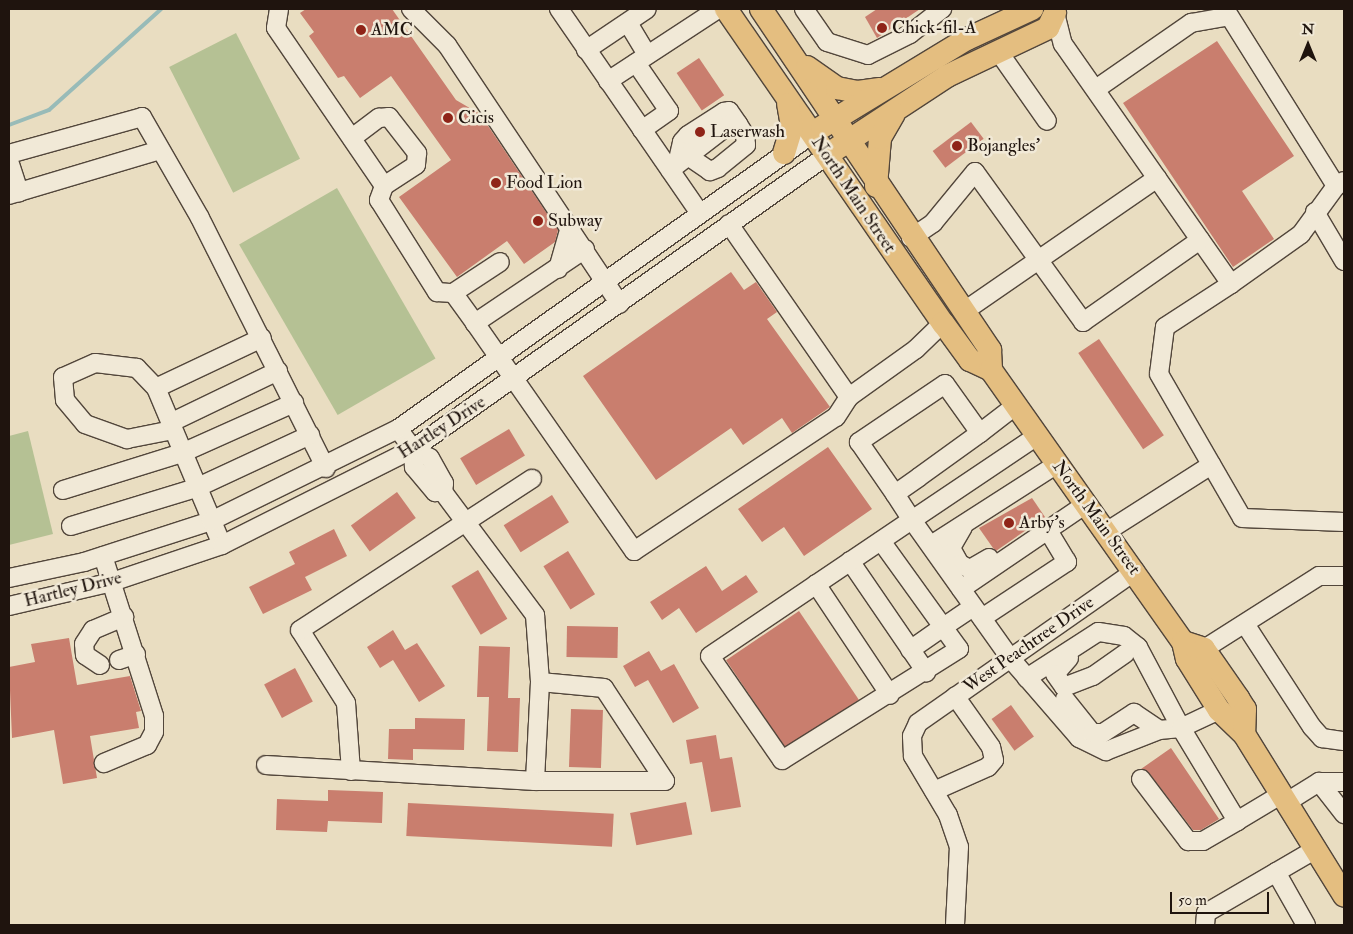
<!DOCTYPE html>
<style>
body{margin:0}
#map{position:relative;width:1353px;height:934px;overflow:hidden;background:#e9ddc1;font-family:"IM FELL Double Pica",serif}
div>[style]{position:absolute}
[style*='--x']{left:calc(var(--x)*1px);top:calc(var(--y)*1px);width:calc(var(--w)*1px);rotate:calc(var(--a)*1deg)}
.green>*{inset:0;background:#b5c194;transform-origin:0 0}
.stream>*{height:4px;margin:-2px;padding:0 2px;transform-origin:2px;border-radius:2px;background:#98bbb8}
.building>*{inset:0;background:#c97e6e;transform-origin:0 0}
.roads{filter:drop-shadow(1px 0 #52463b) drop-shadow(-1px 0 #52463b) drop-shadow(0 1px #52463b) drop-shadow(0 -1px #52463b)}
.minor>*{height:18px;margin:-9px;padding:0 9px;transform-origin:9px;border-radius:9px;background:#f1e9d7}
.major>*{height:22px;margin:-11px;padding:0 11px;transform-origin:11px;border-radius:11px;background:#e4be80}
.dots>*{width:14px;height:14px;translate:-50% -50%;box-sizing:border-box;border:2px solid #f1e9d7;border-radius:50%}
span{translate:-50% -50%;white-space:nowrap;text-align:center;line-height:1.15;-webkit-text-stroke:5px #f1e9d7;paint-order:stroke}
.poi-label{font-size:18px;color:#1f140e}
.left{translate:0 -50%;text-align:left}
.street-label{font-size:18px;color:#1f140e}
.frame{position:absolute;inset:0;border:10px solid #1f140e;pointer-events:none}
.north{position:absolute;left:1283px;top:20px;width:50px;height:50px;-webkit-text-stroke:4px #f1e9d7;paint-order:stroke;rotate:0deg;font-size:14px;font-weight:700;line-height:20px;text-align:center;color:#1f140e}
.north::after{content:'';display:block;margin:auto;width:18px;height:22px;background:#1f140e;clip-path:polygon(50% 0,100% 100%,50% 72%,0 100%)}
.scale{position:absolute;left:1170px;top:892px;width:99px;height:22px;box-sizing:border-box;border:2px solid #1f140e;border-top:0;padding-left:6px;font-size:15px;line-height:18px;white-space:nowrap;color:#1f140e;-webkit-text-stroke:4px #f1e9d7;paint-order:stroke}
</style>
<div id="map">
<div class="green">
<i style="left:236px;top:33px;width:141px;height:75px;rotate:63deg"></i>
<i style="left:337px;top:188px;width:197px;height:113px;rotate:60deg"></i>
<i style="clip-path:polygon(28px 431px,53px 534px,9px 545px,9px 436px)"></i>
</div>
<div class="stream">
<i style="--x:9;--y:125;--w:43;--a:-20.6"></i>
<i style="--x:49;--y:110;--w:151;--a:-42"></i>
</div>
<div class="building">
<i style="clip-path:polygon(306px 9px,392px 9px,456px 100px,480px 114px,558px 230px,555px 242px,524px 264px,507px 241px,457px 277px,399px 197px,451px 160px,391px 76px,360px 98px,344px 76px,338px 78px,309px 36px,314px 32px,300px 13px)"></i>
<i style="clip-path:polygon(877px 9px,920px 9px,877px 38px,865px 17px)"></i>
<i style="clip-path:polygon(1217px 41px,1294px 156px,1242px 191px,1274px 239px,1233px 267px,1123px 103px)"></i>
<i style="left:699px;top:58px;width:45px;height:27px;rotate:56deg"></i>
<i style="left:971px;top:122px;width:21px;height:48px;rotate:53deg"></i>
<i style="clip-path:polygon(731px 272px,744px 290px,756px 282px,777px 312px,767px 319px,830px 407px,792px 433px,782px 418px,743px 445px,731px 428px,656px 480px,583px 376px)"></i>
<i style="left:1099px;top:339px;width:116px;height:25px;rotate:56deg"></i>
<i style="left:509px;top:429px;width:31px;height:57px;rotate:59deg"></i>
<i style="clip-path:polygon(828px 447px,872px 509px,804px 556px,784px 527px,762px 542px,738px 509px)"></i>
<i style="left:397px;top:492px;width:32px;height:57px;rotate:54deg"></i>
<i style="left:552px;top:495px;width:32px;height:57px;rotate:58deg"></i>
<i style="clip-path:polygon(1032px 498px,1045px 517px,996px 551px,993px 548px,979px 528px)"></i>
<i style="clip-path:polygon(334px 529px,347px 556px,305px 577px,312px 590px,263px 614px,249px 587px,295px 564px,289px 552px)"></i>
<i style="left:568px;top:551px;width:51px;height:29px;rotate:58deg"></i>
<i style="clip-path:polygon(706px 566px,722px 591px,746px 575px,758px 592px,696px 633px,679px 608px,662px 620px,650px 602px)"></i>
<i style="left:478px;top:570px;width:57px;height:31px;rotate:59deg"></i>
<i style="left:799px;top:611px;width:107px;height:88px;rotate:56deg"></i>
<i style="left:567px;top:626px;width:51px;height:31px;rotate:1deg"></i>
<i style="clip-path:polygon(393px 630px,405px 650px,417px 643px,445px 686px,419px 702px,393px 660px,380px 668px,367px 647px)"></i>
<i style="clip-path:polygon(69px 638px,77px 685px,130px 676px,141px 711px,136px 712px,139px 728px,90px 736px,97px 778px,63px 784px,54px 730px,12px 738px,9px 667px,35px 662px,31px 644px)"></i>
<i style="clip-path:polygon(479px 646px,510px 647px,508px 698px,520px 698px,518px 752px,487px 751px,489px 697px,477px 697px)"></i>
<i style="clip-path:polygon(649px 651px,661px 671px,674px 664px,699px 708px,673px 723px,648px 680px,635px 687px,623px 666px)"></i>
<i style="left:295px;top:668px;width:38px;height:35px;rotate:62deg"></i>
<i style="left:1011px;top:705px;width:39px;height:24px;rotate:54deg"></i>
<i style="left:571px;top:709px;width:32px;height:58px;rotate:2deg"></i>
<i style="clip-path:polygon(415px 718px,465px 719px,464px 750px,413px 749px,413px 760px,388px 759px,389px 729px,415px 729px)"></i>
<i style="clip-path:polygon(716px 735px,720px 759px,732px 757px,741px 807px,711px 812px,702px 762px,690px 764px,686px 740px)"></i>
<i style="clip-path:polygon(1171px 748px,1219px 819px,1201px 830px,1193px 830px,1149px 773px,1141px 769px)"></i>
<i style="clip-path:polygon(328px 790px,383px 792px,382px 823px,328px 821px,327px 832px,276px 830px,277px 799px,328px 801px)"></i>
<i style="left:686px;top:802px;width:33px;height:57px;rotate:79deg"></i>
<i style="left:408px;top:803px;width:206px;height:33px;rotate:3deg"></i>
</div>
<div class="roads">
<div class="minor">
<i style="--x:279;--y:9;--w:19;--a:99"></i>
<i style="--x:276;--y:28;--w:191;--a:55.6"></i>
<i style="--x:411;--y:9;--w:51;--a:45"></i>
<i style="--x:447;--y:45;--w:311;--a:56.3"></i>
<i style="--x:559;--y:9;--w:247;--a:55.4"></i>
<i style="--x:804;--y:9;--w:40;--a:55.1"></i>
<i style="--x:827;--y:42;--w:43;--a:17.6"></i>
<i style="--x:868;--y:55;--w:47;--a:-26.6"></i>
<i style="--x:910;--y:34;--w:41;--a:-38"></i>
<i style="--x:1225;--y:9;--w:209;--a:57.9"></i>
<i style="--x:1055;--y:13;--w:32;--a:76"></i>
<i style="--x:1063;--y:44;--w:293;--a:55"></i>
<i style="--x:1231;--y:284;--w:79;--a:146.9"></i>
<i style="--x:1165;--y:327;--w:47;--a:97.3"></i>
<i style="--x:1159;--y:374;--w:166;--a:60"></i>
<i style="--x:1242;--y:518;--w:102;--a:2.2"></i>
<i style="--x:628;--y:23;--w:37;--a:59"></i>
<i style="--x:586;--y:50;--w:73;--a:-33.9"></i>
<i style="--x:998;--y:51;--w:85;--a:55"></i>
<i style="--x:636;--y:63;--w:58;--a:55.5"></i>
<i style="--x:669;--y:111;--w:33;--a:145"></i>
<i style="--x:608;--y:81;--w:131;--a:-33.2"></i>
<i style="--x:1096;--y:89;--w:116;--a:-34.8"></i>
<i style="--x:1191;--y:23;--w:36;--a:-10"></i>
<i style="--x:352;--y:138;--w:34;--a:-37"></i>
<i style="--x:379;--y:118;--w:10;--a:-6"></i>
<i style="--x:389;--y:117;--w:46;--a:52.1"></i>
<i style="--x:417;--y:153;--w:12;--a:95"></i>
<i style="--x:416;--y:165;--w:38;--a:147"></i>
<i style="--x:384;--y:186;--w:15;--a:110"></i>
<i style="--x:379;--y:200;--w:109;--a:57.8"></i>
<i style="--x:437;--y:292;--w:16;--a:4"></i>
<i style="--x:9;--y:154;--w:138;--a:-15.5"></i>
<i style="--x:142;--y:117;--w:116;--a:60.1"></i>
<i style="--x:200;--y:218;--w:280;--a:63.3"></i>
<i style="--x:9;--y:161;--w:33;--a:72"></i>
<i style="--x:677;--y:164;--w:23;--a:-77"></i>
<i style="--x:682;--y:142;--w:9;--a:-49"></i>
<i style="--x:688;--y:135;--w:43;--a:-32.6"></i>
<i style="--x:724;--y:112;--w:5;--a:-11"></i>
<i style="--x:729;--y:111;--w:16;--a:55"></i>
<i style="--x:670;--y:170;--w:76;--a:-37.5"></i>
<i style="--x:730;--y:124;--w:8;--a:0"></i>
<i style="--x:738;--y:124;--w:13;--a:58"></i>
<i style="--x:745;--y:135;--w:10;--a:84"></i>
<i style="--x:746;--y:145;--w:36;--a:141"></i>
<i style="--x:718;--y:168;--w:9;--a:159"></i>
<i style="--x:710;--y:171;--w:27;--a:-146"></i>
<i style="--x:9;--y:195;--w:158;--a:-16.6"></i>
<i style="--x:1315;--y:212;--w:57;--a:59.4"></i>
<i style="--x:729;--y:224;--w:211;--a:55.3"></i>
<i style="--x:849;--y:397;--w:82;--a:-35.6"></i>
<i style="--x:916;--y:349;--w:37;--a:-44"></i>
<i style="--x:911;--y:238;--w:27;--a:-34"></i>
<i style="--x:933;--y:223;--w:66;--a:-50.5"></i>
<i style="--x:975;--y:172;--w:185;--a:54.2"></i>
<i style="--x:1083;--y:322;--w:143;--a:-35"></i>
<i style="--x:585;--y:249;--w:133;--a:146.1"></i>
<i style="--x:475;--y:323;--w:278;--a:55.1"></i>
<i style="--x:634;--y:551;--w:242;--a:-33.6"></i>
<i style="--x:836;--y:417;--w:24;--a:-57"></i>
<i style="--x:558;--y:269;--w:44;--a:-74.1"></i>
<i style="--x:1231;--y:284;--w:86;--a:-35.5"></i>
<i style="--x:1301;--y:234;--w:59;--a:-53.9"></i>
<i style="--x:1336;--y:186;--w:9;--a:-32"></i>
<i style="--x:963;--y:312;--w:236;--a:-34.6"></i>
<i style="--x:475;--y:323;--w:37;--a:-126"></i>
<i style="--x:453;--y:293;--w:56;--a:-33.4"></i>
<i style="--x:156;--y:388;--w:28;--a:-134"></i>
<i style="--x:137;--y:368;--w:42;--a:-173.2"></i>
<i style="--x:95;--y:363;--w:35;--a:156"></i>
<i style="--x:63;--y:377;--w:23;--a:85"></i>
<i style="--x:65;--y:400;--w:31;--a:50"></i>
<i style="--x:85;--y:424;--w:45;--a:19.7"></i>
<i style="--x:127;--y:439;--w:47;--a:-11.1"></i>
<i style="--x:170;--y:423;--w:120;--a:-25.7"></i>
<i style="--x:398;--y:429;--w:25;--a:53"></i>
<i style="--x:413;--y:449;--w:19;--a:28"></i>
<i style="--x:430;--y:458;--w:29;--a:61"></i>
<i style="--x:444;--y:483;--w:9;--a:96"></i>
<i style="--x:443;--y:492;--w:154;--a:53.2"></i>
<i style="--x:535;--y:615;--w:67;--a:85.7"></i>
<i style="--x:540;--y:682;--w:99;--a:92.9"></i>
<i style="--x:535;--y:781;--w:130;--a:0"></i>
<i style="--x:665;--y:781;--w:111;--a:-123.3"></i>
<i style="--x:604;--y:688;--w:64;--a:-174.6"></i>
<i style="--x:980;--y:433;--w:60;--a:-125.5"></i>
<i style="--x:945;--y:384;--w:104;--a:146"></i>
<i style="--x:859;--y:442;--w:63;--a:55.3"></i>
<i style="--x:895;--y:494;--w:29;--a:-35"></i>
<i style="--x:919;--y:477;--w:75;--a:-35.8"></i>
<i style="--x:980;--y:433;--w:44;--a:-37.6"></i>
<i style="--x:413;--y:449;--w:18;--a:87"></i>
<i style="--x:414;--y:467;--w:33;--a:50"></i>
<i style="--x:435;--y:492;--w:8;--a:0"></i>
<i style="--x:63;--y:490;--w:125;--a:-17.3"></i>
<i style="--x:182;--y:453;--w:123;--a:-24.1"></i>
<i style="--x:895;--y:494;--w:31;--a:57"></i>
<i style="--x:912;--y:520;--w:151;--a:-33.9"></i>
<i style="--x:71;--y:526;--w:131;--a:-16.9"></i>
<i style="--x:196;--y:488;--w:126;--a:-24.9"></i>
<i style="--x:963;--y:527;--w:24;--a:120"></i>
<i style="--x:951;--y:548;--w:18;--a:61"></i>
<i style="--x:960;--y:564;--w:11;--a:27"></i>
<i style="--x:970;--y:569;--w:22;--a:-30"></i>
<i style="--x:1106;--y:532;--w:125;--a:-32.5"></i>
<i style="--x:881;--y:541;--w:106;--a:54.2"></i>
<i style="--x:943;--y:627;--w:40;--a:145.1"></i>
<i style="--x:222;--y:545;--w:170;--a:-112.8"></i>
<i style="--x:156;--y:388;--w:117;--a:-25.3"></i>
<i style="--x:931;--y:545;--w:150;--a:-32.7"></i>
<i style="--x:103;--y:556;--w:168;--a:72.3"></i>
<i style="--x:154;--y:716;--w:16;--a:90"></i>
<i style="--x:154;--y:732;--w:15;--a:118"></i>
<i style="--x:147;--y:745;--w:47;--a:157.3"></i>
<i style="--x:850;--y:561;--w:135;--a:55.6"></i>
<i style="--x:9;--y:578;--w:77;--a:-12"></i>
<i style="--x:84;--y:562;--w:133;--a:-17.9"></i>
<i style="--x:211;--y:521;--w:208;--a:-26.2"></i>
<i style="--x:398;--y:429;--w:507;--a:-35.45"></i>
<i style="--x:816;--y:584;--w:133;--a:56.3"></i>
<i style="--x:961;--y:589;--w:151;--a:-34.2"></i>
<i style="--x:9;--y:606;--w:106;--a:-13.1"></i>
<i style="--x:112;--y:582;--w:116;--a:-18.6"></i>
<i style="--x:222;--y:545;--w:214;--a:-26.7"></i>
<i style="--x:413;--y:449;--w:506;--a:-35.35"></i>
<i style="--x:973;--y:607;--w:36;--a:146"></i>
<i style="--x:943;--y:627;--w:27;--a:54"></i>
<i style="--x:959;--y:649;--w:209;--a:147.9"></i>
<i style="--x:782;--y:760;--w:126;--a:-124.7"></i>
<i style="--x:710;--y:656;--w:244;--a:-34"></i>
<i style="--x:912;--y:520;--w:169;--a:54.6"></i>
<i style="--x:1010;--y:658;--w:106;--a:49.2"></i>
<i style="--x:1079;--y:738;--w:30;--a:26"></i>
<i style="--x:1106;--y:751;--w:57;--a:-21.6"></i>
<i style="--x:1159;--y:730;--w:22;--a:-5"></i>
<i style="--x:1181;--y:728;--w:92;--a:-118"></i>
<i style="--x:1138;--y:647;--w:18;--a:-142"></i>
<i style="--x:1124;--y:636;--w:26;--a:-171"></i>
<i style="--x:1098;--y:632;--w:85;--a:147.1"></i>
<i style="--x:982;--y:618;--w:102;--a:-33.4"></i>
<i style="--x:1067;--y:562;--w:37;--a:-121"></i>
<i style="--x:1245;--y:624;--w:123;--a:57"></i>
<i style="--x:1312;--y:727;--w:15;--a:48"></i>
<i style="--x:1322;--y:738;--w:22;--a:8"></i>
<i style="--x:1204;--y:649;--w:136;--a:-32.4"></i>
<i style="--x:1319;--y:576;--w:25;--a:0"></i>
<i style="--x:1069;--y:658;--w:21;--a:131"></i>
<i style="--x:1055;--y:674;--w:16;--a:55"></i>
<i style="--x:1064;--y:687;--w:31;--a:-21"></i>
<i style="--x:1093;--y:676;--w:39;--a:-35"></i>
<i style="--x:119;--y:660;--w:18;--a:-19"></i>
<i style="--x:100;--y:665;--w:18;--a:-146"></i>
<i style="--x:85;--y:655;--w:11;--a:-95"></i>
<i style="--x:84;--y:644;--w:17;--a:-57"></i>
<i style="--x:93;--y:630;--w:34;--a:-23"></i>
<i style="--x:1065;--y:699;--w:43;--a:51.5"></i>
<i style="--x:1092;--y:733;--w:11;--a:0"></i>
<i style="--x:1103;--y:733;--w:37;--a:-33"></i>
<i style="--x:1134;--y:713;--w:30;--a:34"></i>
<i style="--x:1219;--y:710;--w:42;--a:154.7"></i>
<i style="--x:1181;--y:728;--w:109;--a:58.9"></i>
<i style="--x:1237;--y:821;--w:52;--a:-31"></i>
<i style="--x:266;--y:765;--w:269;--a:3.4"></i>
<i style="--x:351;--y:771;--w:68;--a:-94.2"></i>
<i style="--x:346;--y:703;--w:86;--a:-122.2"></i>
<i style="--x:300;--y:630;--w:277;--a:-33.1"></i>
<i style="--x:1141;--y:779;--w:78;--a:52.8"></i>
<i style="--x:1188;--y:841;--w:15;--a:0"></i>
<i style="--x:1203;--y:841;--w:39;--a:-30"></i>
<i style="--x:1319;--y:782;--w:41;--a:52"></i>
<i style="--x:934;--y:791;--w:59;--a:-24"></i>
<i style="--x:988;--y:767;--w:9;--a:-49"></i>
<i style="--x:994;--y:760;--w:13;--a:-103"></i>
<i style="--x:991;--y:747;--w:62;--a:-125.2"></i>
<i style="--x:1287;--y:802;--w:38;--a:-32"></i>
<i style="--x:1319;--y:782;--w:25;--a:0"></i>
<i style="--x:1276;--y:872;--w:61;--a:60.5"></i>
<i style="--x:955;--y:925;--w:78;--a:-87.1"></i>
<i style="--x:959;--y:847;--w:34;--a:-109"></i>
<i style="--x:948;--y:815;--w:69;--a:-120.7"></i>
<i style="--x:913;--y:756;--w:20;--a:-93"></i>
<i style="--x:912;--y:736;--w:14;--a:-65"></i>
<i style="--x:918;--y:723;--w:265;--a:-35"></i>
<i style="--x:1205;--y:925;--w:12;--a:-85"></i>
<i style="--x:1206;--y:913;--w:127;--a:-30.2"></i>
</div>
<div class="major">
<i style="--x:726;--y:9;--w:382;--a:55.4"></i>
<i style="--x:943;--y:323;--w:46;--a:53.9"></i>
<i style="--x:970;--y:360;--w:23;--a:25"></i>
<i style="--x:761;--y:9;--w:411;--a:56.1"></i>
<i style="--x:990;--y:350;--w:20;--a:87"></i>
<i style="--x:991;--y:370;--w:333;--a:54.8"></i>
<i style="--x:1183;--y:642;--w:17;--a:77"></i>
<i style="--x:1187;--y:659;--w:60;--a:57.9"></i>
<i style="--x:1219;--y:710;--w:35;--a:44"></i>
<i style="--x:1244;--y:734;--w:190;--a:58.2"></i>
<i style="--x:807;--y:67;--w:37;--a:35"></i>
<i style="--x:837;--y:88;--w:21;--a:11"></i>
<i style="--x:858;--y:92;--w:22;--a:-8"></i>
<i style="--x:822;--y:127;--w:170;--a:-31.3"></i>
<i style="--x:967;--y:39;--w:72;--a:-24.8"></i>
<i style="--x:836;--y:149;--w:133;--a:-33.3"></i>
<i style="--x:947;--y:76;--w:112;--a:-25.4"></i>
<i style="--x:1048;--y:28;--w:17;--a:-65"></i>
<i style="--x:784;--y:153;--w:28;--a:-73"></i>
<i style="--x:792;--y:126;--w:22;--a:-100"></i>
<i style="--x:876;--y:186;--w:48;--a:-85.2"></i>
<i style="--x:880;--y:138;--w:28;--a:-60"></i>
<i style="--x:1183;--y:642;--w:22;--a:18"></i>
<i style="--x:1204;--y:649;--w:60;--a:55.2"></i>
<i style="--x:1238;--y:698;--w:13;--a:58"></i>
<i style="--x:1245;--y:709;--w:25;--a:92"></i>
</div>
</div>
<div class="dots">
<i style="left:882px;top:28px;background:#8f2418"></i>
<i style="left:361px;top:30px;background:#8f2418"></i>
<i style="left:448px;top:118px;background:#8f2418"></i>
<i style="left:700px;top:132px;background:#8f2418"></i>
<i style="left:957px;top:146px;background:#8f2418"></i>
<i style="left:496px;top:183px;background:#8f2418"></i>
<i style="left:538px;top:221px;background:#8f2418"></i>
<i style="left:1009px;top:523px;background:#8f2418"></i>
</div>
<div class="poi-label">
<span class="left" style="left:892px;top:28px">Chick-fil-A</span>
<span class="left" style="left:371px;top:30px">AMC</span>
<span class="left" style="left:458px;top:118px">Cicis</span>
<span class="left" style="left:710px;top:132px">Laserwash</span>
<span class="left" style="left:967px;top:146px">Bojangles'</span>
<span class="left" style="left:506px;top:183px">Food Lion</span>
<span class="left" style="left:548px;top:221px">Subway</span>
<span class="left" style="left:1019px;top:523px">Arby's</span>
</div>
<div class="street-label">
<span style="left:853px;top:195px;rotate:56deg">North Main Street</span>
<span style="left:442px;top:428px;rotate:-33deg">Hartley Drive</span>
<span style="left:1096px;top:518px;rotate:54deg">North Main Street</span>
<span style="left:73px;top:590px;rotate:-14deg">Hartley Drive</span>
<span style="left:1029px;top:645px;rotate:-35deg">West Peachtree Drive</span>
</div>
<div class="frame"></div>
<div class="north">N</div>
<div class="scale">50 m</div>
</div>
